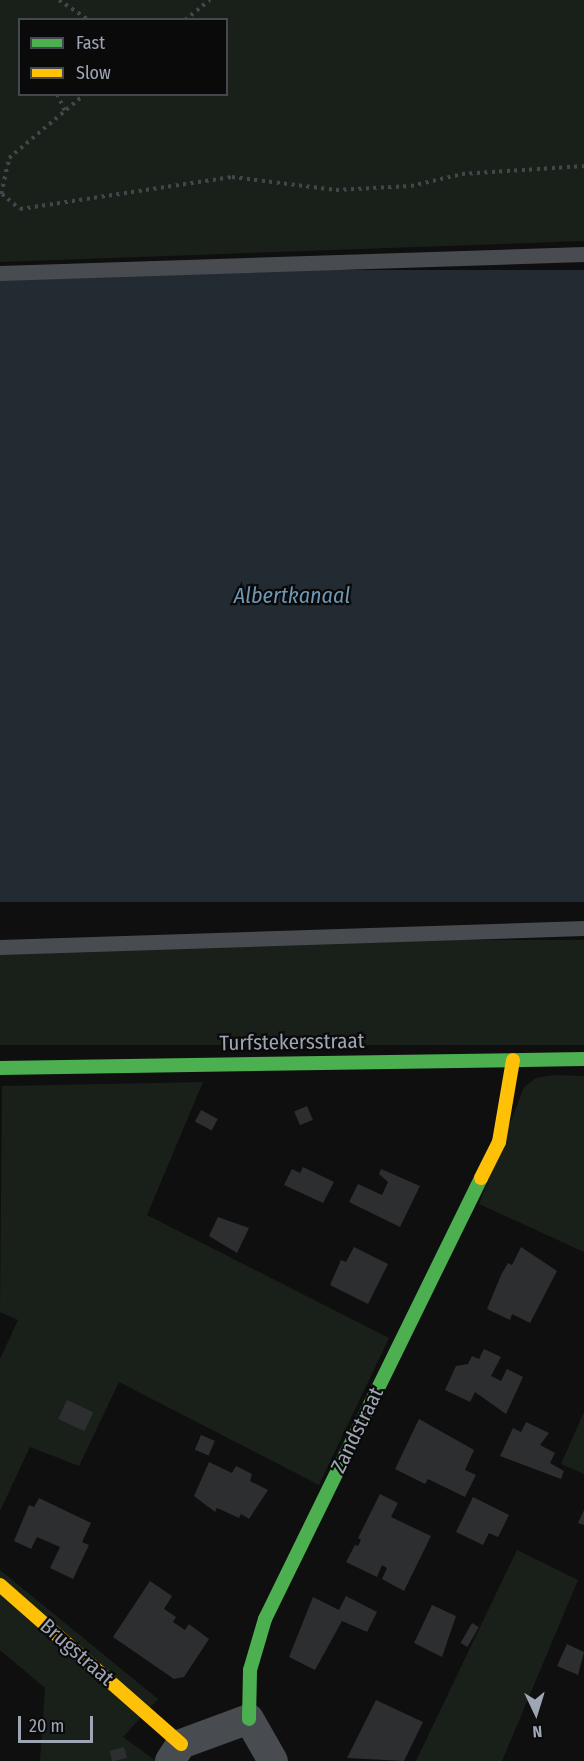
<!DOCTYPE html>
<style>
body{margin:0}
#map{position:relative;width:584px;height:1761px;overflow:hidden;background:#0f0f10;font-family:"Fira Sans Condensed",sans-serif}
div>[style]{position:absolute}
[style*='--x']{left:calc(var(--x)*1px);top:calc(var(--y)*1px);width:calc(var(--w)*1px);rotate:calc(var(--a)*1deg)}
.green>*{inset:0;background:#19201a;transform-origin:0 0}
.water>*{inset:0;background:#222b32;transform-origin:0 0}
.building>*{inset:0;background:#2d2e30;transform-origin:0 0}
.path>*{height:4px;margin-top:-2px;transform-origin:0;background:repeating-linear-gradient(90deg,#44474a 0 3px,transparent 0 7.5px)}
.lane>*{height:15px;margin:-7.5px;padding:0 7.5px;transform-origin:7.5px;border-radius:7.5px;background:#484b50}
.street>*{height:30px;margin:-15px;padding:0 15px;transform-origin:15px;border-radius:15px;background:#484b50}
.fast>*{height:14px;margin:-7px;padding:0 7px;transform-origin:7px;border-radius:7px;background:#4caf50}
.slow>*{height:14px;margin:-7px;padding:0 7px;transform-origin:7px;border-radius:7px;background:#ffc107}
span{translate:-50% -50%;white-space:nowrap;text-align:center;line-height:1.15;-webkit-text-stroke:4.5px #0a0a0b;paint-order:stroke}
.street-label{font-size:21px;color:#9ea5b3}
.water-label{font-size:22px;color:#7097b3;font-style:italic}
.legend{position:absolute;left:18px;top:18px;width:210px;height:78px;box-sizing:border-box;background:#0a0a0b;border:2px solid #45484e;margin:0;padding:8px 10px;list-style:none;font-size:18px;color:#9ea5b3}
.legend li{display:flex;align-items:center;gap:12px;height:30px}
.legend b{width:30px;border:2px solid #45484e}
.north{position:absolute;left:506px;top:1683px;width:60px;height:60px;-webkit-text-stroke:4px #0a0a0b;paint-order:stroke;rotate:176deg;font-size:16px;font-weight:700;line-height:24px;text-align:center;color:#9ea5b3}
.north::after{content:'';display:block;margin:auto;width:21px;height:27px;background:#9ea5b3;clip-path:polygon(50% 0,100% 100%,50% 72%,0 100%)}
.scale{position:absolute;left:18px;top:1716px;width:75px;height:27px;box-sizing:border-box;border:3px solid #9ea5b3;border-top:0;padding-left:8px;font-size:18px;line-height:21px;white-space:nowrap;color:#9ea5b3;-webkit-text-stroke:4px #0a0a0b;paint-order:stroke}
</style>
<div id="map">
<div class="green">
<i style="clip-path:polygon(evenodd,0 0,584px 0,584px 241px,0 262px,0 0,20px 20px,226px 20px,226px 94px,20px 94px,20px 20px)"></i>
<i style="left:584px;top:940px;width:105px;height:584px;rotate:90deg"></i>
<i style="clip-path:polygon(554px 1075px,584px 1076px,584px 1252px,479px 1204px,524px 1087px,536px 1078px)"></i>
<i style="clip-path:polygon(203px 1082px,147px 1215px,389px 1338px,319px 1485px,119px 1382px,79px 1466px,30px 1447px,0 1511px,0 1359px,18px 1320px,0 1312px,2px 1086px)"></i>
<i style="clip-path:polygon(584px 1412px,584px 1474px,561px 1464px)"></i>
<i style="clip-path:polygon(517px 1550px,578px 1580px,502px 1761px,416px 1761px)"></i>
<i style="clip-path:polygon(0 1570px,158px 1699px,123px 1737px,156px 1761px,40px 1761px,45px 1688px,0 1650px)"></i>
</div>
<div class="water">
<i style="left:584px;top:270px;width:632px;height:584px;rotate:90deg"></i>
</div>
<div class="building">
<i style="left:307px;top:1106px;width:15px;height:14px;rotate:67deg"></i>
<i style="left:201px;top:1110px;width:19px;height:13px;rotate:28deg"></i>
<i style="clip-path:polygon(303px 1167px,334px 1182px,323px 1203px,284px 1185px,292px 1169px,300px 1173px)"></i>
<i style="clip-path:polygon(381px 1169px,420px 1186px,400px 1227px,349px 1202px,358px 1184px,382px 1195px,388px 1182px,379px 1174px)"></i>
<i style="clip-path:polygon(218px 1217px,249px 1228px,237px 1253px,209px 1236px)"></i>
<i style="clip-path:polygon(354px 1247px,388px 1264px,368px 1304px,330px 1285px,341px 1260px,346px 1262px)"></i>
<i style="clip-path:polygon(521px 1247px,557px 1271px,530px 1323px,512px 1314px,510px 1320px,487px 1309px,501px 1275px,508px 1263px,512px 1265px)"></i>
<i style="clip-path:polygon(484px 1349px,501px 1357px,491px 1376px,501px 1381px,507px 1369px,523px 1377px,506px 1414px,475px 1392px,470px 1402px,445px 1390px,456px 1366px,468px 1364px,472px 1356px,479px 1359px)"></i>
<i style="left:67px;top:1400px;width:29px;height:21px;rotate:25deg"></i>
<i style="clip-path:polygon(419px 1419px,474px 1450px,465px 1470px,476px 1475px,465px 1497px,428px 1479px,425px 1484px,395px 1469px)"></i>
<i style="clip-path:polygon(526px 1422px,549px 1433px,540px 1445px,555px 1453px,550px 1463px,564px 1471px,561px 1479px,500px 1456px,513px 1428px,521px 1432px)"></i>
<i style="left:201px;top:1435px;width:15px;height:16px;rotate:23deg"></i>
<i style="clip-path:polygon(209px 1462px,232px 1473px,236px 1466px,252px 1474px,250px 1481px,268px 1490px,249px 1519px,241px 1514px,239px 1518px,217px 1508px,215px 1512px,194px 1496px)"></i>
<i style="clip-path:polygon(380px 1494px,398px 1503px,391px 1517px,431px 1536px,404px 1591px,382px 1579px,387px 1568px,382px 1565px,377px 1577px,346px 1562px,355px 1545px,358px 1546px,361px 1540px,358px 1538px)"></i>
<i style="clip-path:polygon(473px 1497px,509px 1515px,498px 1537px,489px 1533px,483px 1545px,456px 1532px)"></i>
<i style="clip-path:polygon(39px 1498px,91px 1523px,82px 1542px,89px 1545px,73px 1579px,50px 1568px,60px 1547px,37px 1537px,31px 1549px,14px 1541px,29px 1505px,34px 1507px)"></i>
<i style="clip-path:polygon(584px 1510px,584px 1525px,578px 1523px)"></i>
<i style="clip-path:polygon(150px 1581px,172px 1596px,164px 1609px,176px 1617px,173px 1622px,185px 1630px,189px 1624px,209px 1639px,184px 1677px,174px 1679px,113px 1637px)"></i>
<i style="clip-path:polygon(346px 1596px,377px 1612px,367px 1632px,342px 1621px,315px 1670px,289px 1657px,313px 1597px,339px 1610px)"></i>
<i style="clip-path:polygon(432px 1605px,456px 1616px,442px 1657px,414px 1643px)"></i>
<i style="left:472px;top:1623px;width:8px;height:23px;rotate:30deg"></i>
<i style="clip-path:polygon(567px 1644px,584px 1652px,578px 1675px,557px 1666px)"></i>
<i style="clip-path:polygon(376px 1700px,423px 1722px,404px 1761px,347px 1758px)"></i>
<i style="left:124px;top:1747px;width:11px;height:15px;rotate:75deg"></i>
</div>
<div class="path">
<i style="--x:59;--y:0;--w:36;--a:34"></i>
<i style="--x:185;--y:20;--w:32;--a:-39"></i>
<i style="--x:57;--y:94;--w:19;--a:65"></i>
<i style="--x:1;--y:194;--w:37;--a:-77"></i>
<i style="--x:9;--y:158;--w:99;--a:-40.1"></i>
<i style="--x:2;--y:194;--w:23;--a:40"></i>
<i style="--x:20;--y:209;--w:214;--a:-8.6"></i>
<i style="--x:232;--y:177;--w:105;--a:7.1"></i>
<i style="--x:336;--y:190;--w:75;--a:-3.1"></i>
<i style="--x:411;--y:186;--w:52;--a:-13.2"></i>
<i style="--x:462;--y:174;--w:122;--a:-3.8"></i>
</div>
<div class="lane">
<i style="--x:0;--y:273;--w:584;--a:-1.86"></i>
<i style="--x:0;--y:947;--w:584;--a:-1.86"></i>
</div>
<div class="street">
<i style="--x:170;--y:1761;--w:20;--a:-57"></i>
<i style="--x:181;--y:1744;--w:72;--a:-20.2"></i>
<i style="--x:249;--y:1719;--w:48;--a:60.3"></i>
</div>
<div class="fast">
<i style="--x:0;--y:1068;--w:584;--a:-0.88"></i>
<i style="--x:249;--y:1719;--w:49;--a:-88.8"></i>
<i style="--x:250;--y:1670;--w:53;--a:-73.6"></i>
<i style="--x:265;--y:1619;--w:491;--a:-63.9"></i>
</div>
<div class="slow">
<i style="--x:481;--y:1178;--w:40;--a:-63.4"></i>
<i style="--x:499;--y:1142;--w:83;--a:-80.3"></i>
<i style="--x:0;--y:1585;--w:241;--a:41.3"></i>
</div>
<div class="street-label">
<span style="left:292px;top:1042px;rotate:-1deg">Turfstekersstraat</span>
<span style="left:357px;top:1430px;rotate:-64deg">Zandstraat</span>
<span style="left:77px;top:1652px;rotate:41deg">Brugstraat</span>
</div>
<div class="water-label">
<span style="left:292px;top:596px">Albertkanaal</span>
</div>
<ul class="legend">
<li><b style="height:8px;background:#4caf50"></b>Fast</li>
<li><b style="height:8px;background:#ffc107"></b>Slow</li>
</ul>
<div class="north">N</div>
<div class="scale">20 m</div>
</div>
